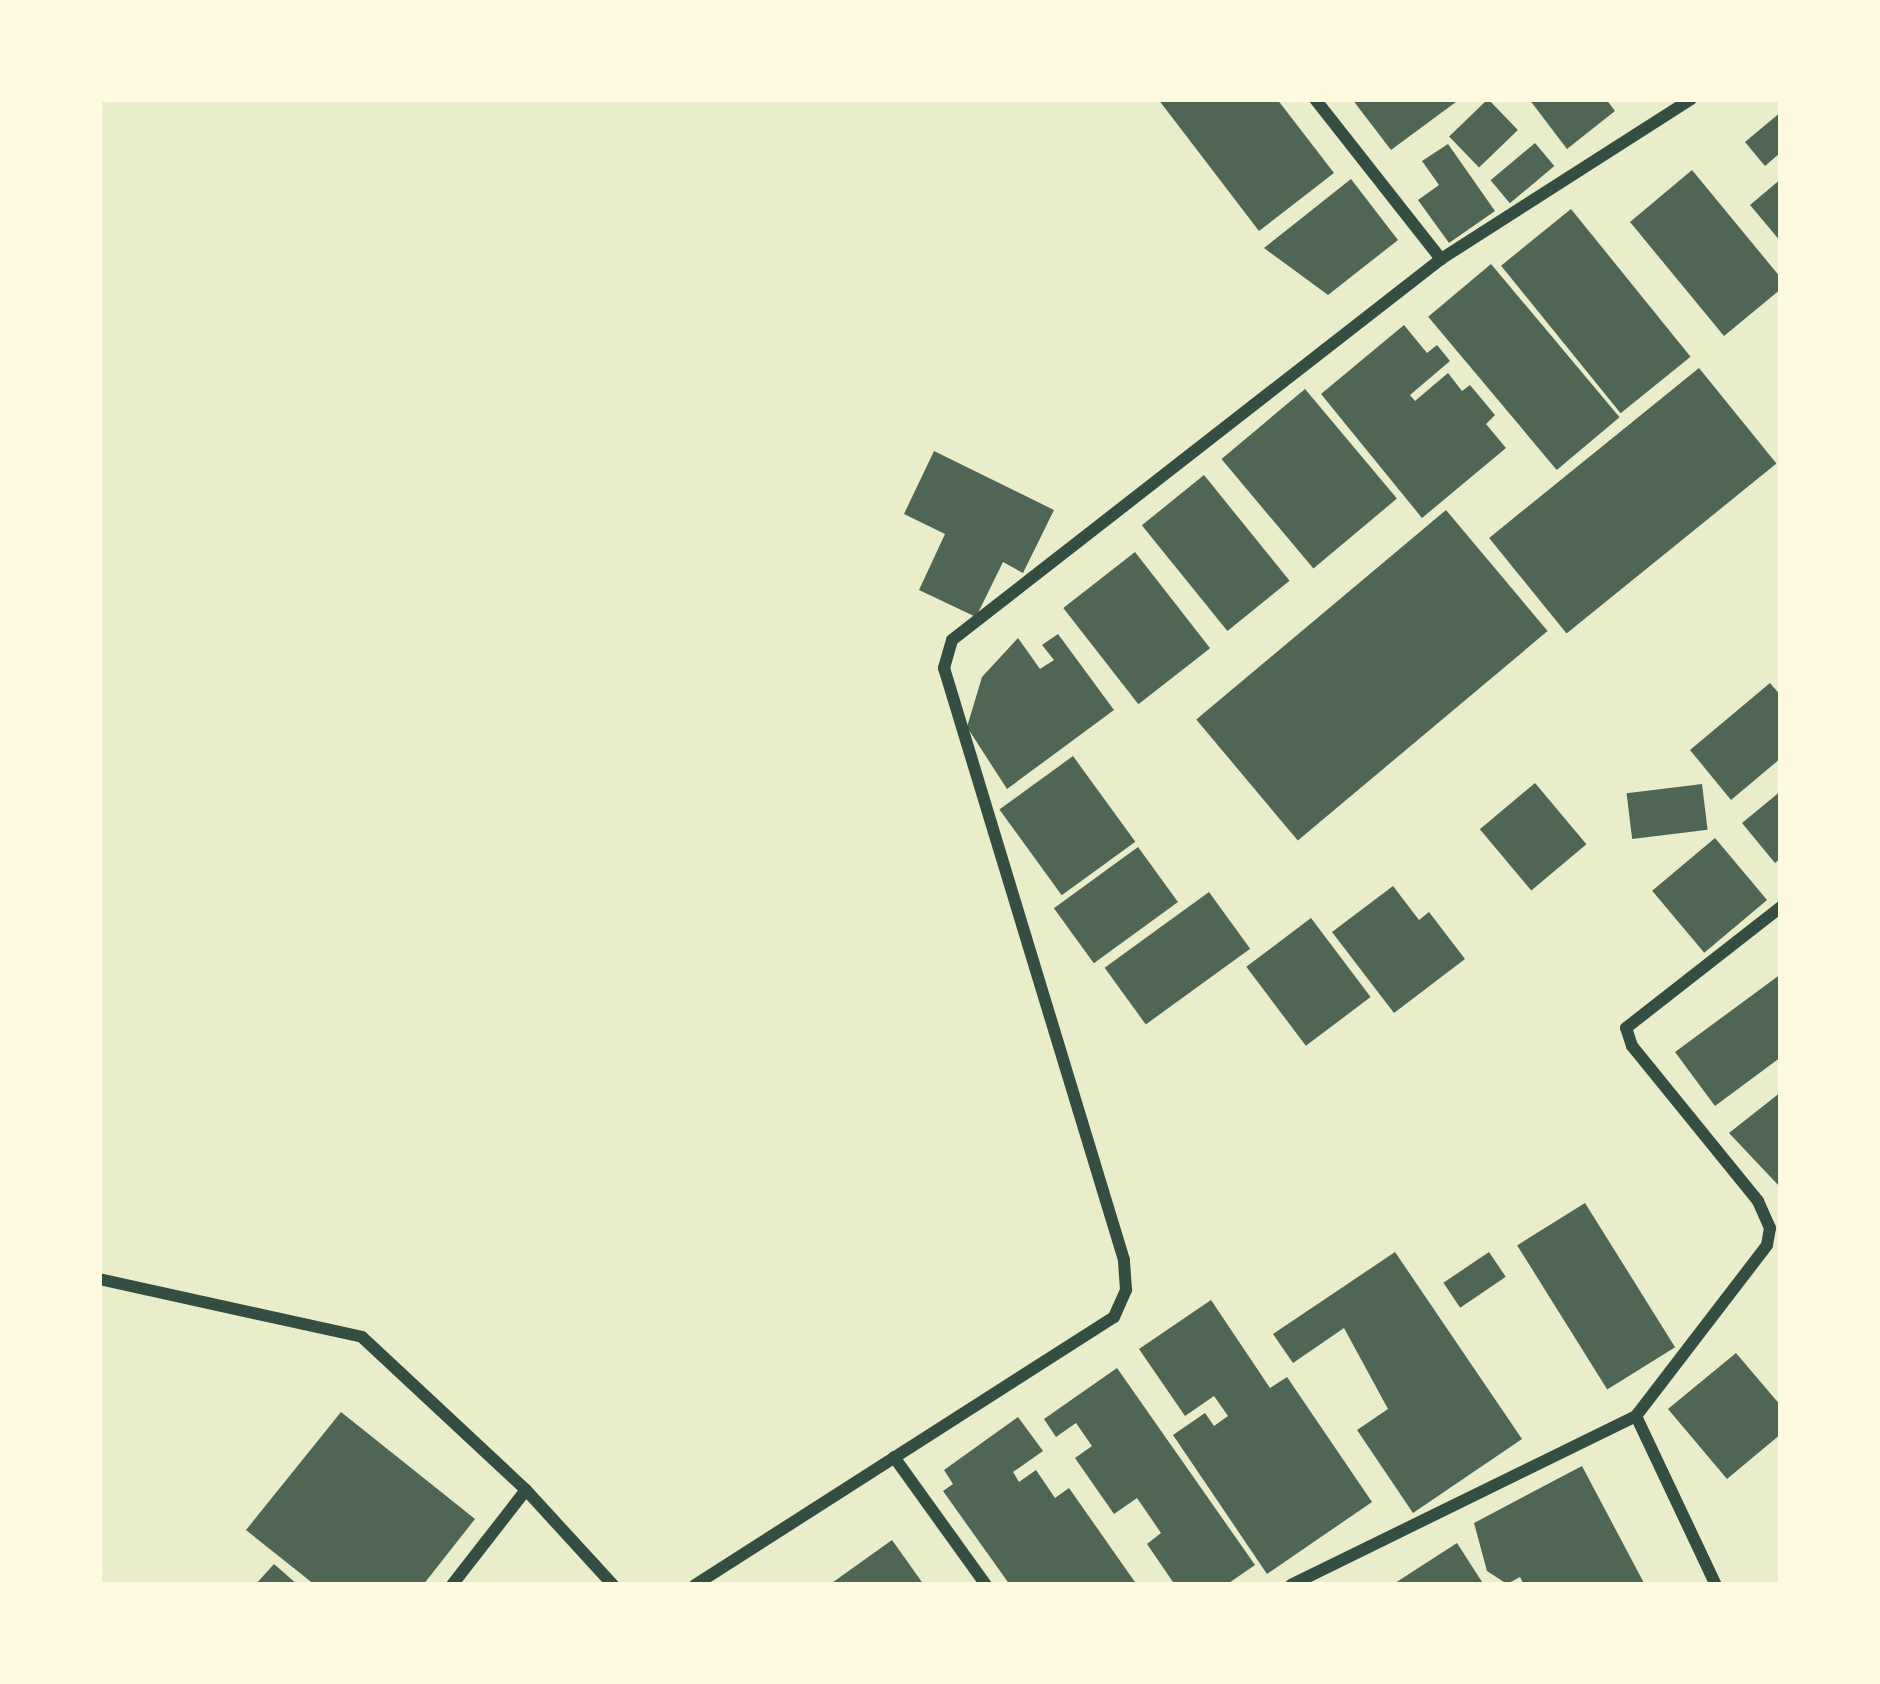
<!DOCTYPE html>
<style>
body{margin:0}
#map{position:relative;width:1880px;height:1684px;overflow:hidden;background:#e9edc9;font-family:Commissioner,sans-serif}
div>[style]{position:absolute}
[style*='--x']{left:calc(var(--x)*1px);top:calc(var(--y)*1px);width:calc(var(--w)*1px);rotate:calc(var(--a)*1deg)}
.building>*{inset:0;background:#4f6655;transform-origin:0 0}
.minor>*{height:12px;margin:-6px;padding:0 6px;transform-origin:6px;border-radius:6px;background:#344e41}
span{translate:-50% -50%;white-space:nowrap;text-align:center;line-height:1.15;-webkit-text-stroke:9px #fefae0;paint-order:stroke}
.frame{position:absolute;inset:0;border:102px solid #fefae0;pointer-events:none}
</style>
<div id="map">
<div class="building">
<i style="clip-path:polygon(1158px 99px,1277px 99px,1334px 173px,1259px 231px)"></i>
<i style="clip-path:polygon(1352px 99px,1460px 99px,1391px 150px)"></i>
<i style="left:1488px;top:99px;width:43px;height:54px;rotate:46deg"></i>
<i style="clip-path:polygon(1529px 99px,1606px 99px,1615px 111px,1567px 149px)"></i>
<i style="clip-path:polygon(1781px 112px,1781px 152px,1765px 166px,1745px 142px)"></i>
<i style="left:1535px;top:143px;width:30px;height:58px;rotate:50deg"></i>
<i style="clip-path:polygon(1448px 144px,1495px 211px,1449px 243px,1418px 200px,1439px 185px,1422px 161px)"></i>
<i style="clip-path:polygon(1692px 170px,1781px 278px,1781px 289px,1724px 336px,1630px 222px)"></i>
<i style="clip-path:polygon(1351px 179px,1398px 240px,1328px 295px,1264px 248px)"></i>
<i style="clip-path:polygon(1781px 179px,1781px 242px,1750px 205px)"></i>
<i style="left:1571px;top:209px;width:190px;height:90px;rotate:51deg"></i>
<i style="left:1491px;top:264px;width:200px;height:82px;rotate:50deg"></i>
<i style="clip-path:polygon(1404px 325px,1427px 353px,1437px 345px,1450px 361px,1410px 395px,1415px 401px,1448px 373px,1462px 391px,1470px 385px,1495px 415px,1486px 424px,1506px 448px,1422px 518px,1321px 394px)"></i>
<i style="left:1699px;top:368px;width:123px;height:270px;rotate:51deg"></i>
<i style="left:1305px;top:389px;width:143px;height:109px;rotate:50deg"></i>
<i style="clip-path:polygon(934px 451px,1054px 510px,1023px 573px,1003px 562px,976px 617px,919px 590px,945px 534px,904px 514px)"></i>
<i style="left:1204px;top:475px;width:136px;height:80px;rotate:51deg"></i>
<i style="left:1446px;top:510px;width:158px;height:326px;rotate:50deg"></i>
<i style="left:1135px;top:552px;width:122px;height:91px;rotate:52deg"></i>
<i style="clip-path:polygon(1058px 634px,1114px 710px,1007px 789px,967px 727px,982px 677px,1018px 638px,1040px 669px,1054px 660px,1042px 645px)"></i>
<i style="clip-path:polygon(1770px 683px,1781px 696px,1781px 758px,1731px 800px,1690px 750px)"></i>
<i style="left:1073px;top:756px;width:106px;height:91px;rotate:54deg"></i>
<i style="left:1535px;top:783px;width:80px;height:72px;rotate:50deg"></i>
<i style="left:1702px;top:784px;width:46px;height:76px;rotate:83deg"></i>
<i style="clip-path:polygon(1781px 791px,1781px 858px,1775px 863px,1742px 823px)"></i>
<i style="left:1715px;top:838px;width:81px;height:82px;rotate:50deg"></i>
<i style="left:1138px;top:847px;width:68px;height:104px;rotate:54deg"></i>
<i style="clip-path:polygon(1393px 886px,1419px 920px,1429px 912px,1465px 959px,1394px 1013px,1332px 932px)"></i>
<i style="left:1209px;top:892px;width:70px;height:129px;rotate:54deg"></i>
<i style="left:1311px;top:918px;width:99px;height:81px;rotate:53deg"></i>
<i style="clip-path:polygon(1781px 974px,1781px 1057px,1715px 1106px,1675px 1052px)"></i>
<i style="clip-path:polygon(1781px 1092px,1781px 1188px,1729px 1133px)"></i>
<i style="left:1585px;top:1203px;width:170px;height:80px;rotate:58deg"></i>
<i style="clip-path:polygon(1395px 1252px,1522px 1439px,1413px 1513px,1357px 1430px,1388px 1409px,1344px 1328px,1293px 1363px,1273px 1334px)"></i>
<i style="left:1489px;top:1252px;width:30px;height:55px;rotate:56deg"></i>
<i style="clip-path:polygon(1211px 1300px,1270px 1388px,1287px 1377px,1372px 1502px,1267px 1574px,1173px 1435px,1205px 1413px,1214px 1426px,1228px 1416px,1214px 1396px,1185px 1416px,1139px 1349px)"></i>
<i style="clip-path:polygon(1736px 1353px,1781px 1406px,1781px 1434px,1727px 1479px,1668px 1409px)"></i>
<i style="clip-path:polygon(1117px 1368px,1255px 1565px,1226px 1585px,1175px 1585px,1147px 1544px,1161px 1533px,1137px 1498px,1114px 1514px,1075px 1458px,1092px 1446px,1076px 1423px,1056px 1437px,1044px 1419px)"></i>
<i style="clip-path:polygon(341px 1412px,475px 1519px,423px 1585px,315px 1585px,246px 1530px)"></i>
<i style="clip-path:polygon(1018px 1417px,1043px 1451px,1013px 1472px,1019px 1482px,1036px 1470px,1055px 1498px,1069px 1488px,1137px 1585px,1010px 1585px,943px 1491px,953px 1484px,944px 1470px)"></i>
<i style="clip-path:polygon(1582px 1466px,1645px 1585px,1524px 1585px,1520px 1577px,1507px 1584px,1487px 1571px,1474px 1523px)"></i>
<i style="clip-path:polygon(892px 1540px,924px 1585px,829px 1585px)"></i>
<i style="clip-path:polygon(1457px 1543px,1484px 1585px,1392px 1585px)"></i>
<i style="clip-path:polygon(274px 1564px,298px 1585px,255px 1585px)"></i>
</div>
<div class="minor">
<i style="--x:1315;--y:99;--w:204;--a:51.8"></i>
<i style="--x:99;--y:1279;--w:269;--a:12.4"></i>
<i style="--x:362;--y:1337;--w:224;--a:43"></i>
<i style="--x:526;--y:1490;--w:129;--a:47.5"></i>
<i style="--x:1636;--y:1416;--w:187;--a:64.7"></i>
<i style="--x:894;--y:1457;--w:158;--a:54.3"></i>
<i style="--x:452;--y:1585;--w:120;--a:-52.1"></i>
<i style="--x:695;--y:1585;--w:497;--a:-32.6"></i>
<i style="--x:1114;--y:1317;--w:30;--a:-66"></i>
<i style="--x:1126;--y:1290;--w:30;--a:-94"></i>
<i style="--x:1124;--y:1260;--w:619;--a:-106.91"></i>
<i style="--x:944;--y:668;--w:29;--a:-74"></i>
<i style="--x:952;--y:640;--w:620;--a:-37.92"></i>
<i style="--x:1441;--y:259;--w:297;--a:-32.6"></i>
<i style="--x:1291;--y:1585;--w:384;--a:-26.1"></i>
<i style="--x:1636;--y:1416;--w:215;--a:-52.5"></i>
<i style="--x:1767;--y:1245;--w:17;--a:-80"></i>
<i style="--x:1770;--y:1228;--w:30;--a:-114"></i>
<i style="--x:1758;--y:1201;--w:200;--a:-129.1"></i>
<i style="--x:1632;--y:1046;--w:19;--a:-108"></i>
<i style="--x:1626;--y:1028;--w:197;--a:-38"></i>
</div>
<div class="frame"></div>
</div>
